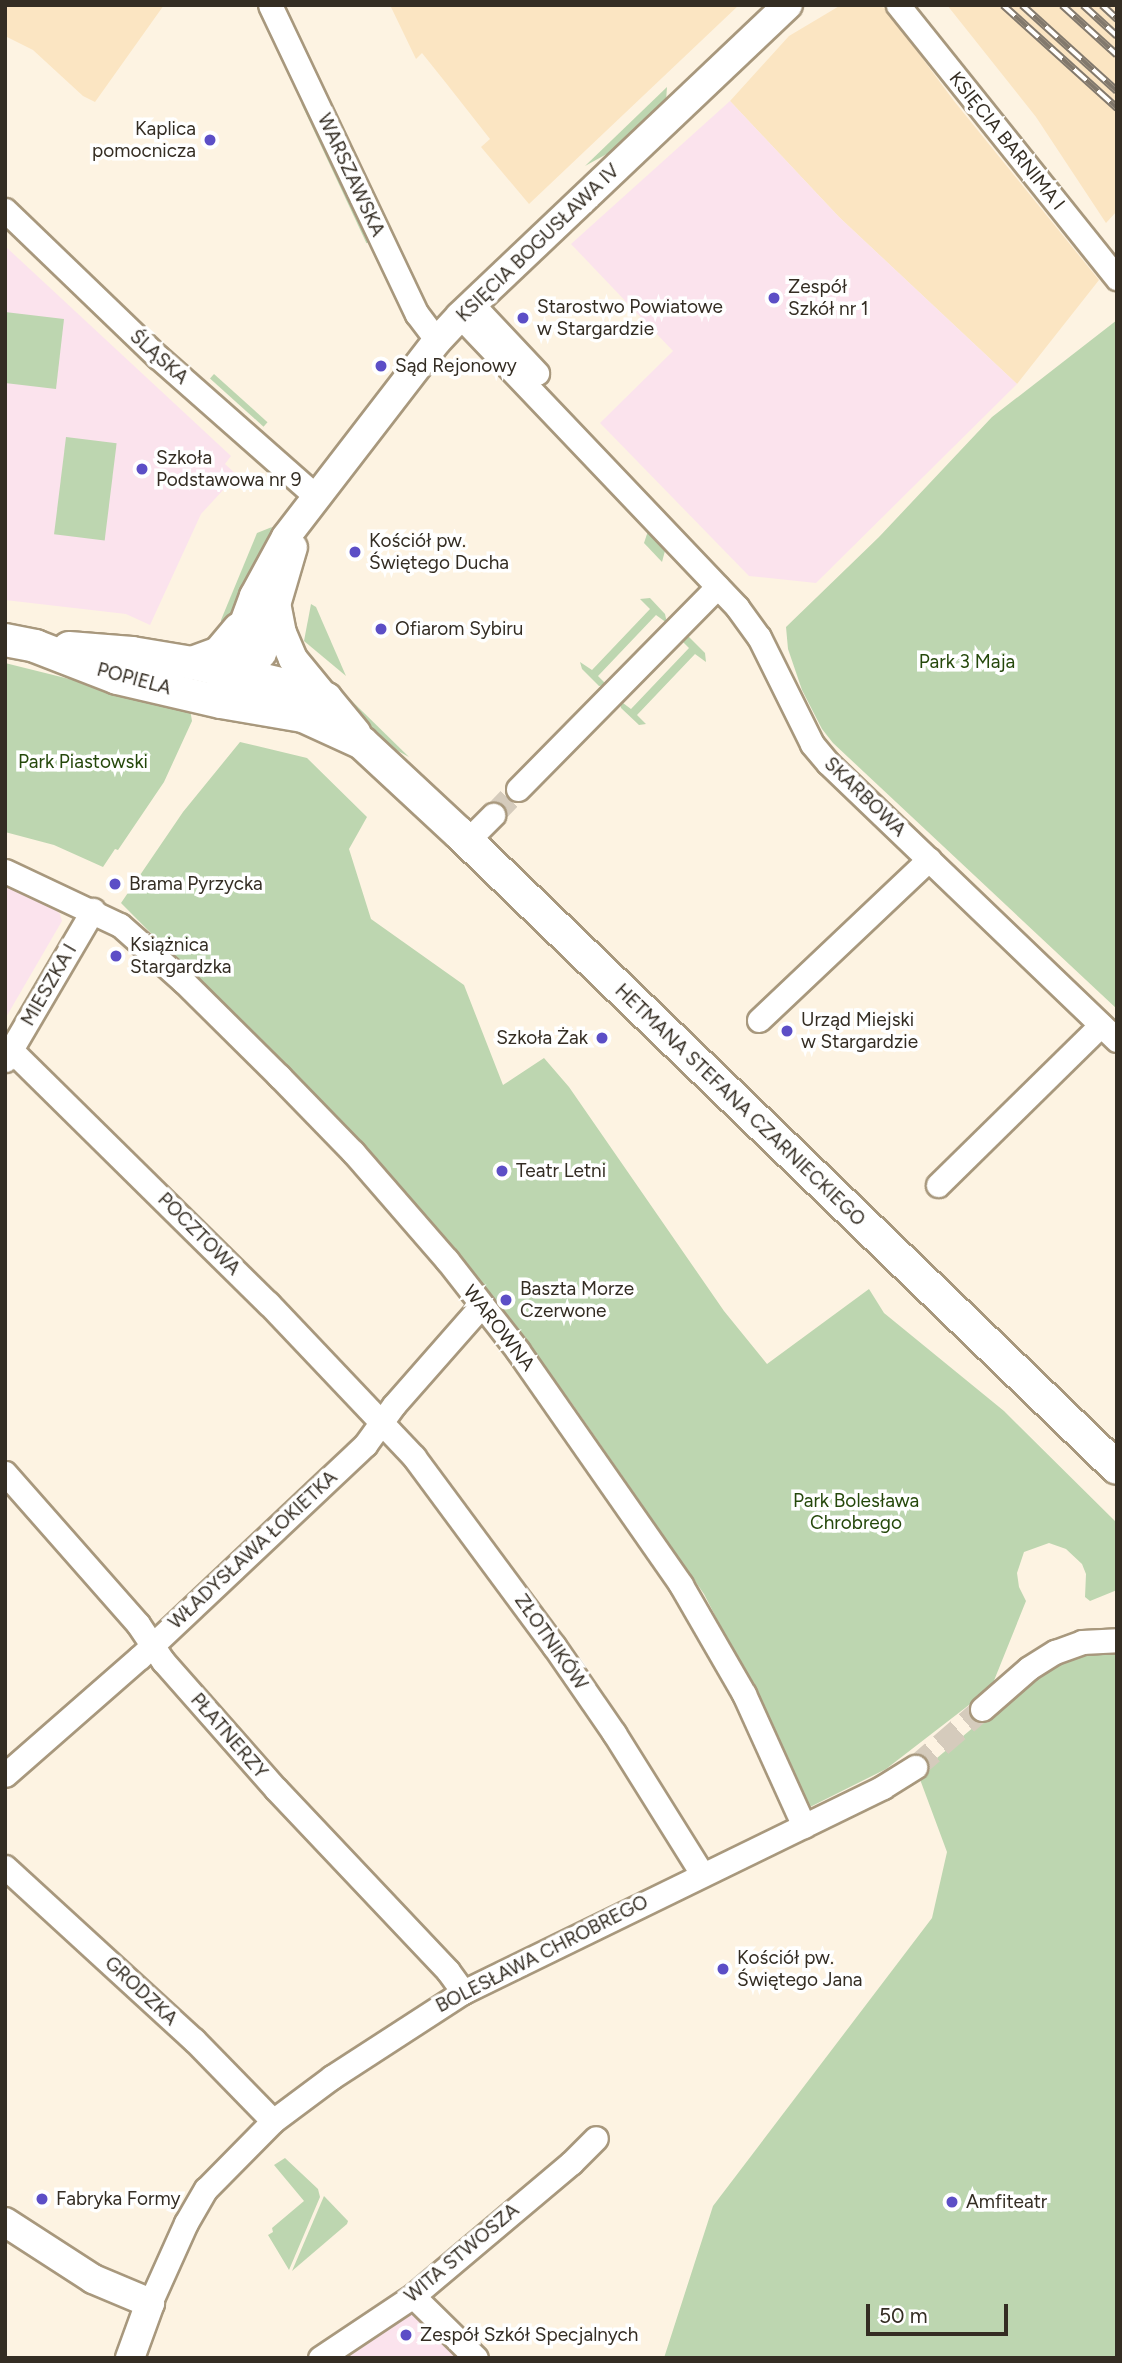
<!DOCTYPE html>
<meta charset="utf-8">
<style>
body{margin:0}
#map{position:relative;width:1122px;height:2363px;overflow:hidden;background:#fdf3e2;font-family:Figtree,sans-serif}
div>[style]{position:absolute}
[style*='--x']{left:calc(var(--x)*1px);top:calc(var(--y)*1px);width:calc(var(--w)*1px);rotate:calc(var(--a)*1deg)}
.built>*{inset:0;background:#fbe5c2}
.education>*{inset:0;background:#fbe3ed}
.green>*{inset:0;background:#bdd6b0;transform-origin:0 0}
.minor-tunnel>*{height:23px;margin-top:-11.5px;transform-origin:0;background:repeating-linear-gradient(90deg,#d5cbbc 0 23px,transparent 0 34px)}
.roads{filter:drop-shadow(2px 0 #a8987d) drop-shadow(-2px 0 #a8987d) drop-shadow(0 2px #a8987d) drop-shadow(0 -2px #a8987d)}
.minor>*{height:23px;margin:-11.5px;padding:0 11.5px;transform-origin:11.5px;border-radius:11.5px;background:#fff}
.tertiary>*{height:28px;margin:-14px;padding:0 14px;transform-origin:14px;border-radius:14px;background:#fff}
.secondary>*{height:32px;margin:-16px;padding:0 16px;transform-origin:16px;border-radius:16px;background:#fff}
.rail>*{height:8px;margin-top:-4px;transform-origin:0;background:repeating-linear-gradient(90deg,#fff 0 16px,#82796d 0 32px);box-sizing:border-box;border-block:2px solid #82796d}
.dots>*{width:19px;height:19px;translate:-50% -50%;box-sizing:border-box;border:4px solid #fff;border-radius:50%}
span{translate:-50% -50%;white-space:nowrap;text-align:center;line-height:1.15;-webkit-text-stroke:7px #fff;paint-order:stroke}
.poi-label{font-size:19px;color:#342d23}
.right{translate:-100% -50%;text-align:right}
.left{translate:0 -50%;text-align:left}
.street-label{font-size:19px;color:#342d23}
.park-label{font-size:19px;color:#25480b}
.frame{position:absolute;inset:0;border:7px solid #342d23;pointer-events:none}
.scale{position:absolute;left:866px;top:2304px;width:142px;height:32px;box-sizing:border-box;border:4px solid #342d23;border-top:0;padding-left:9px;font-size:21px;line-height:24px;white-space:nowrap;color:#342d23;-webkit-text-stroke:5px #fff;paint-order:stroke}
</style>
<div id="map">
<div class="built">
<i style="clip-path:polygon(5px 5px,164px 5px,95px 102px,83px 96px,33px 50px,5px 36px)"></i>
<i style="clip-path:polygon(390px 5px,739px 5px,529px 204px,481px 147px,490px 139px,446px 83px,422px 53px,416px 59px)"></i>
<i style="clip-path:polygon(841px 5px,876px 5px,885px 8px,954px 101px,1099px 280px,1017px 384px,839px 217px,730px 101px,789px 36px)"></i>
<i style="clip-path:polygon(947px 5px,1117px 5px,1117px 211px,1106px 223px,1036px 117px)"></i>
</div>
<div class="education">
<i style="clip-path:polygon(730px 101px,839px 217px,1017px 384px,816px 583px,749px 576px,600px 423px,673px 351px,571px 244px)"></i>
<i style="clip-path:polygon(5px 246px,231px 456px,225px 464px,237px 475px,201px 514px,150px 625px,126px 614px,5px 600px)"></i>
<i style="clip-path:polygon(5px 883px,48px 903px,60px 914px,62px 921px,5px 1019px)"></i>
<i style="clip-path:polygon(412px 2311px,459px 2358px,344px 2358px)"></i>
</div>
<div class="green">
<i style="clip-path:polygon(667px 87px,666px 101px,614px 150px,585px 166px)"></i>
<i style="left:305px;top:102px;width:154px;height:4px;rotate:65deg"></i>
<i style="clip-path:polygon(5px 312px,64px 319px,56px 389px,5px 383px)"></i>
<i style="clip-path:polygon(1117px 320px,1117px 1009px,833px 743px,822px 729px,802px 690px,788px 649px,786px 627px,879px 537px,992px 417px)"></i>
<i style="left:214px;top:374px;width:72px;height:6px;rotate:42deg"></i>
<i style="left:66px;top:437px;width:51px;height:98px;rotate:7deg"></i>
<i style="clip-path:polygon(272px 527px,270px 534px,227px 631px,222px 629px,221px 620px,257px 533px)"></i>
<i style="clip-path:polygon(649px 528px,666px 547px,662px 562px,644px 543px)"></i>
<i style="clip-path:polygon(650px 598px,665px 614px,667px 623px,656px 615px,598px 676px,607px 685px,599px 686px,582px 669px,580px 662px,592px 670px,650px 609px,640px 599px)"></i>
<i style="clip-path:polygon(311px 604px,316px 607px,346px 676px,304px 641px)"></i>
<i style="clip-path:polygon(684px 636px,689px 637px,705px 653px,706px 662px,695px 654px,637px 715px,646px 724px,639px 725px,621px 708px,619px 700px,631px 709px,689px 648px,679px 638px)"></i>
<i style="clip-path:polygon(312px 662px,409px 757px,389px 746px,306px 664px)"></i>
<i style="clip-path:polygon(5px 663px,190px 709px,192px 721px,164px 782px,118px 850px,115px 849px,103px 867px,54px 845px,5px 832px)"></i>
<i style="clip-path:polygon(240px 742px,307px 758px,367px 817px,349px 849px,371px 919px,464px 985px,503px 1085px,544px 1058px,569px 1087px,724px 1311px,767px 1364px,869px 1289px,884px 1313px,1004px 1411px,1117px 1523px,1117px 1590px,1090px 1601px,1085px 1597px,1086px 1574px,1082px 1564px,1066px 1549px,1049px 1543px,1024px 1552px,1017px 1573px,1019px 1587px,1026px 1601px,991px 1688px,886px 1769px,806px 1809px,779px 1740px,704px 1594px,571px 1402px,502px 1315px,250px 1033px,121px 903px,183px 812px)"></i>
<i style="clip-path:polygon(1109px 1652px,1117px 1653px,1117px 2358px,664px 2358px,713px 2206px,932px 1918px,947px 1852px,918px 1774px,1026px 1683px,1053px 1666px,1081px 1655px)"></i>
<i style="clip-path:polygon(285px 2158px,318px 2189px,320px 2197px,289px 2270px,268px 2235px,273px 2232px,272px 2228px,304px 2201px,274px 2165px)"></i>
<i style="clip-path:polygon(324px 2196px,348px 2221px,347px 2224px,292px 2271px)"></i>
</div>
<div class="minor-tunnel">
<i style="--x:493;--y:815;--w:36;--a:-46"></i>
<i style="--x:915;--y:1767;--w:89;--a:-40.9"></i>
</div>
<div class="roads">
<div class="minor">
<i style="--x:270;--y:5;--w:342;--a:64.6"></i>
<i style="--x:417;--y:314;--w:34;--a:53"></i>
<i style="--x:898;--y:5;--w:350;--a:51.3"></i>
<i style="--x:5;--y:210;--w:212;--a:43.9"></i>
<i style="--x:158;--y:357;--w:212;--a:41.4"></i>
<i style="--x:472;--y:304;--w:95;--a:46.7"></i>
<i style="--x:460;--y:316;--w:402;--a:46.4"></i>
<i style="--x:737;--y:607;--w:37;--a:54"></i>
<i style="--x:759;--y:637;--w:119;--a:63.6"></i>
<i style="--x:812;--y:744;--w:25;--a:50"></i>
<i style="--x:828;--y:763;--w:400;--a:43.8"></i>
<i style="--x:518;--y:789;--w:284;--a:-45.4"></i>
<i style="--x:467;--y:841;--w:37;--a:-45"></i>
<i style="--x:5;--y:871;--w:127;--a:25.2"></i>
<i style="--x:120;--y:925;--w:86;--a:41.7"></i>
<i style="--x:184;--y:982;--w:134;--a:44.7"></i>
<i style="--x:279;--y:1076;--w:106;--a:45.8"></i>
<i style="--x:353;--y:1152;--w:143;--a:49"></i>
<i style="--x:447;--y:1260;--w:115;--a:52"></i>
<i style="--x:518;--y:1351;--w:285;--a:55.1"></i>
<i style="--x:681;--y:1585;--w:126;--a:60"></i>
<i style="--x:744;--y:1694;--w:145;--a:65.6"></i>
<i style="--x:759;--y:1020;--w:234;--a:-43.4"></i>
<i style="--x:11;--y:1050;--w:361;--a:44.6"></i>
<i style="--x:268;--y:1303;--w:212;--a:46.5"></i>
<i style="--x:414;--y:1457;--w:235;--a:53.5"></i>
<i style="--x:554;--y:1646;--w:106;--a:55.4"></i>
<i style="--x:614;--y:1733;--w:166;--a:58"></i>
<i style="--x:5;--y:1060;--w:174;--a:-59.6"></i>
<i style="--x:938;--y:1185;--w:228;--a:-44.5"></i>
<i style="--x:5;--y:1473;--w:201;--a:48.6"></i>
<i style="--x:138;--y:1624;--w:45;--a:56"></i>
<i style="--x:163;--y:1661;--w:171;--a:48.6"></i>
<i style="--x:276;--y:1789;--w:250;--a:46.6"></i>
<i style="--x:448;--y:1971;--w:26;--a:54"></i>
<i style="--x:982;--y:1709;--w:62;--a:-41.1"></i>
<i style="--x:1029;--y:1668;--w:31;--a:-32"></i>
<i style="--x:1055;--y:1652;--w:29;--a:-20"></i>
<i style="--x:1082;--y:1642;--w:35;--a:-3"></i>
<i style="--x:5;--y:1775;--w:179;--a:-41.2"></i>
<i style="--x:140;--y:1657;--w:309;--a:-43.3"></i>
<i style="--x:365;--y:1445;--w:49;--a:-54.1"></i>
<i style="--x:394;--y:1405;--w:132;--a:-48.7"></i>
<i style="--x:5;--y:1867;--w:256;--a:42.5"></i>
<i style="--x:194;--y:2040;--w:113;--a:45.7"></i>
<i style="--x:413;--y:2296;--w:88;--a:44.5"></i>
<i style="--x:150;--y:2303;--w:88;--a:-65.8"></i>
<i style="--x:186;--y:2223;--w:39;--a:-60"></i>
<i style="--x:206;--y:2189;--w:95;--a:-45.4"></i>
<i style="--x:273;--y:2121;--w:74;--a:-36.7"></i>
<i style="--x:332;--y:2077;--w:156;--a:-33"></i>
<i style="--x:463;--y:1992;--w:467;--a:-26"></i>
<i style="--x:883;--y:1787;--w:38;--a:-32"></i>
<i style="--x:320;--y:2358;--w:112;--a:-33.7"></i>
<i style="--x:413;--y:2296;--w:207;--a:-40.1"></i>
<i style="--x:571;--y:2163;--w:35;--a:-45"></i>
</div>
<div class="tertiary">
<i style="--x:277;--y:608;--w:25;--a:79"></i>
<i style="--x:282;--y:633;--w:28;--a:67"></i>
<i style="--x:293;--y:659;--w:52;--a:50.5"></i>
<i style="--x:234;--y:650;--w:58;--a:-69.7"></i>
<i style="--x:254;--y:596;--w:67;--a:-61.5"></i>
<i style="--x:286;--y:537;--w:247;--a:-52.4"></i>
<i style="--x:437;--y:341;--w:34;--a:-47"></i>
<i style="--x:460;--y:316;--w:452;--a:-43.5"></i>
<i style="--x:224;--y:682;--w:34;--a:-32"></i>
<i style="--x:253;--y:664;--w:14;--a:-51"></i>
<i style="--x:262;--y:653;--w:110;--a:-73.7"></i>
<i style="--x:5;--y:2222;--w:105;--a:32.9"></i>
<i style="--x:93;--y:2279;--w:62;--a:22.8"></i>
<i style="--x:150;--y:2303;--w:59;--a:110"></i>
</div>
<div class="secondary">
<i style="--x:5;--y:640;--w:31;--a:11"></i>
<i style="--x:35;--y:646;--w:88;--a:21.3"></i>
<i style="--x:117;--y:678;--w:107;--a:13"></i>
<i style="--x:221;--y:702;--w:83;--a:9.7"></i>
<i style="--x:303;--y:716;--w:65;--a:24.6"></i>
<i style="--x:362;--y:743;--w:132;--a:42.9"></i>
<i style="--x:459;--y:833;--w:914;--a:43.98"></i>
<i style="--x:69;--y:648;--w:63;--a:4.5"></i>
<i style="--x:132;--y:653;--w:61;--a:9.5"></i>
<i style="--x:192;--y:663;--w:109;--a:13.3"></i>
<i style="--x:298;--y:688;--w:30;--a:21"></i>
<i style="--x:326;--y:699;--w:45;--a:50.4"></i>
<i style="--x:192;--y:663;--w:29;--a:-20"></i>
<i style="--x:219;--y:653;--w:31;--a:-50"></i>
</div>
</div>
<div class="rail">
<i style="--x:1003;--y:5;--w:154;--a:42.1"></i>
<i style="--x:1022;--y:5;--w:128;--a:42.2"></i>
<i style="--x:1062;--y:5;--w:74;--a:42.3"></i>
<i style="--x:1083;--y:5;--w:46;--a:42.4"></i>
<i style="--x:1102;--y:5;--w:21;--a:43"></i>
</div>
<div class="dots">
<i style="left:210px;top:140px;background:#5c4ec6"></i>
<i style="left:774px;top:298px;background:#5c4ec6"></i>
<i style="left:523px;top:318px;background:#5c4ec6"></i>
<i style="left:381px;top:366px;background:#5c4ec6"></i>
<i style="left:142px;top:469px;background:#5c4ec6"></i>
<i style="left:355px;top:552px;background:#5c4ec6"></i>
<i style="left:381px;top:629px;background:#5c4ec6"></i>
<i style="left:115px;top:884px;background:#5c4ec6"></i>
<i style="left:116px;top:956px;background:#5c4ec6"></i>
<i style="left:787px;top:1031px;background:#5c4ec6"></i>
<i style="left:602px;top:1038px;background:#5c4ec6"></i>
<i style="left:502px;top:1171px;background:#5c4ec6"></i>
<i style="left:506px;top:1300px;background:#5c4ec6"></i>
<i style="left:723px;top:1969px;background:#5c4ec6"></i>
<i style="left:42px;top:2199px;background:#5c4ec6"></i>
<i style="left:952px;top:2202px;background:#5c4ec6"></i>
<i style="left:406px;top:2335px;background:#5c4ec6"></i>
</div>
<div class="poi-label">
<span class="right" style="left:196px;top:140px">Kaplica<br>pomocnicza</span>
<span class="left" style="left:788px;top:298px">Zespół<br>Szkół nr 1</span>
<span class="left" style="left:537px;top:318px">Starostwo Powiatowe<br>w Stargardzie</span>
<span class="left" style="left:395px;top:366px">Sąd Rejonowy</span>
<span class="left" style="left:156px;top:469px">Szkoła<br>Podstawowa nr 9</span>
<span class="left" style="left:369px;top:552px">Kościół pw.<br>Świętego Ducha</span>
<span class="left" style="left:395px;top:629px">Ofiarom Sybiru</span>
<span class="left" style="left:129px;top:884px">Brama Pyrzycka</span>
<span class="left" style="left:130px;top:956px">Książnica<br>Stargardzka</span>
<span class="left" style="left:801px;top:1031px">Urząd Miejski<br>w Stargardzie</span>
<span class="right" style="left:588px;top:1038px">Szkoła Żak</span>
<span class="left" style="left:516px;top:1171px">Teatr Letni</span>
<span class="left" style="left:520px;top:1300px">Baszta Morze<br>Czerwone</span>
<span class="left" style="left:737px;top:1969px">Kościół pw.<br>Świętego Jana</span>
<span class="left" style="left:56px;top:2199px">Fabryka Formy</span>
<span class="left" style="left:966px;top:2202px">Amfiteatr</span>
<span class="left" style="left:420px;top:2335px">Zespół Szkół Specjalnych</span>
</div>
<div class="street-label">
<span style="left:1007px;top:141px;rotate:51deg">KSIĘCIA BARNIMA I</span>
<span style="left:351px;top:175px;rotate:65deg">WARSZAWSKA</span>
<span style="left:538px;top:243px;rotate:-44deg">KSIĘCIA BOGUSŁAWA IV</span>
<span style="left:159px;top:357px;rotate:42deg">ŚLĄSKA</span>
<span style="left:134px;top:679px;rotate:15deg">POPIELA</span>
<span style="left:865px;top:797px;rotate:44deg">SKARBOWA</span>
<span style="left:49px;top:985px;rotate:-60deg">MIESZKA I</span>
<span style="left:740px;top:1105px;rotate:44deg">HETMANA STEFANA CZARNIECKIEGO</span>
<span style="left:199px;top:1234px;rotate:45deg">POCZTOWA</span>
<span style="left:499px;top:1328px;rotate:52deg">WAROWNA</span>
<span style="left:253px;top:1550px;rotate:-43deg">WŁADYSŁAWA ŁOKIETKA</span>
<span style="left:551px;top:1642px;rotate:55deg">ZŁOTNIKÓW</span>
<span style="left:229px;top:1736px;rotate:49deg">PŁATNERZY</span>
<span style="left:542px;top:1954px;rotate:-27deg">BOLESŁAWA CHROBREGO</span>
<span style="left:141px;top:1991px;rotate:43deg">GRODZKA</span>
<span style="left:462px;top:2253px;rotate:-40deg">WITA STWOSZA</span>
</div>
<div class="park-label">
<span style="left:967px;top:662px">Park 3 Maja</span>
<span style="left:83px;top:762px">Park Piastowski</span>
<span style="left:856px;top:1512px">Park Bolesława<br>Chrobrego</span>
</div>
<div class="frame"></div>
<div class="scale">50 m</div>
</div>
